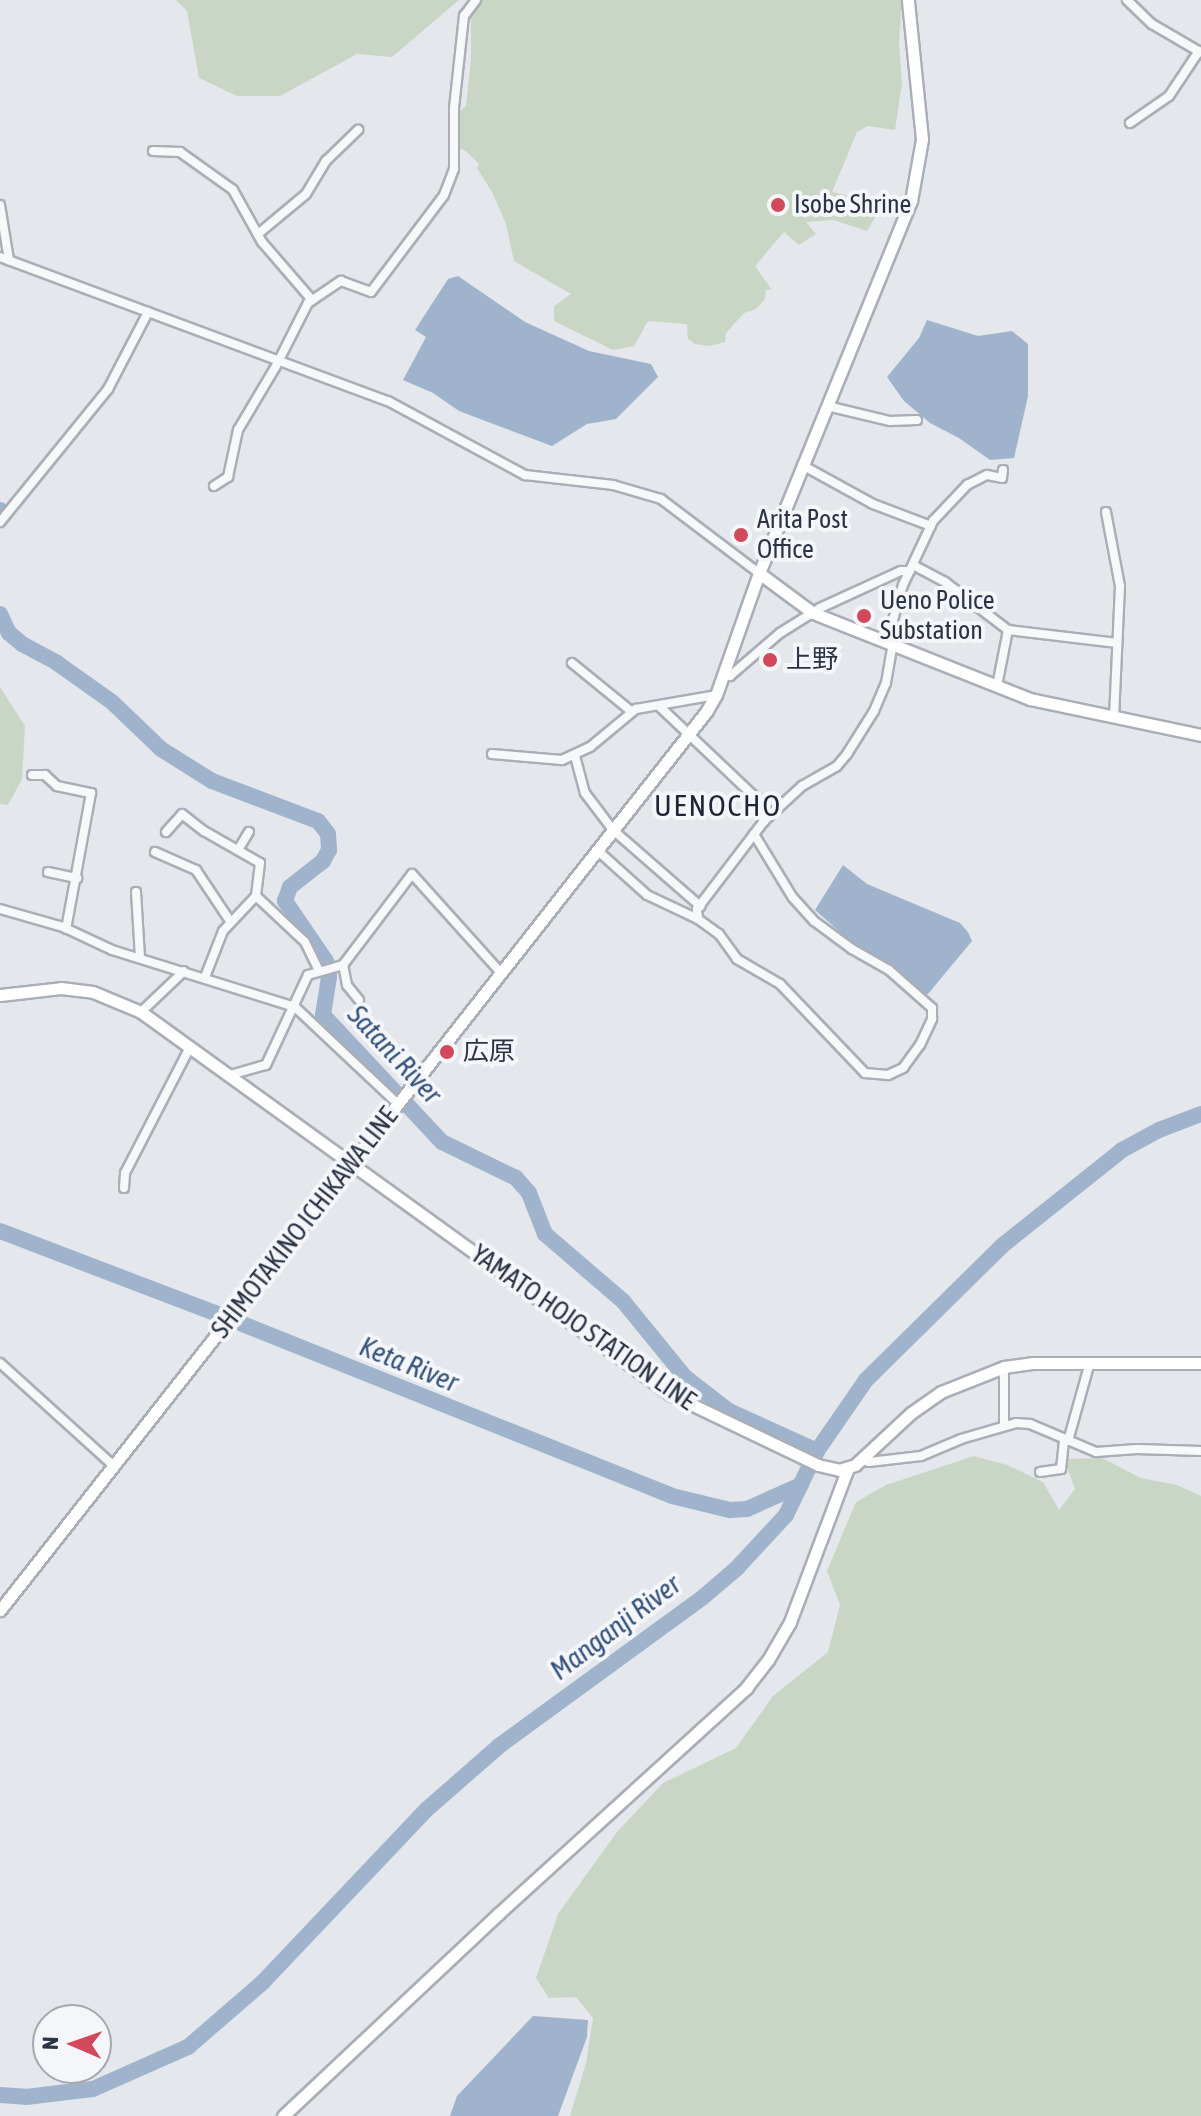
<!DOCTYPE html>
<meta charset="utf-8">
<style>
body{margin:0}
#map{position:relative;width:1201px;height:2116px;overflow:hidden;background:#e4e7ec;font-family:"Asap Condensed","Noto Sans JP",sans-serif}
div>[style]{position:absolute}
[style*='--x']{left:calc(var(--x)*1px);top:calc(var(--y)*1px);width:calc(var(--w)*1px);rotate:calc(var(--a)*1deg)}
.green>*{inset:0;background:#c9d6c5}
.water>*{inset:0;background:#9fb4cc}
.river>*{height:16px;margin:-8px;padding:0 8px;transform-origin:8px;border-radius:8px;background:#9fb4cc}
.roads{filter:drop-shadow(2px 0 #a9aeb7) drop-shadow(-2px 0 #a9aeb7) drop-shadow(0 2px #a9aeb7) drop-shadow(0 -2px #a9aeb7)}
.street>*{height:8px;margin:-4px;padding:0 4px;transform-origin:4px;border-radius:4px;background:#f7f8fa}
.secondary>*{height:11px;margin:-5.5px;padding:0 5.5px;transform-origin:5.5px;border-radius:5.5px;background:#fff}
.dots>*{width:22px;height:22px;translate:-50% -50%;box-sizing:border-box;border:4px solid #f4f6f9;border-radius:50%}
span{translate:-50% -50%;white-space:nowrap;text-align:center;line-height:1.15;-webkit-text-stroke:8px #f4f6f9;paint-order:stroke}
.poi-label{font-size:26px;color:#2b3445}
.left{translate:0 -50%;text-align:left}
.street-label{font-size:26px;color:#2b3445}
.water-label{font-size:28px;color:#34527a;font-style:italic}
.quarter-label{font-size:30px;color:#1d2536;letter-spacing:2px}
.north{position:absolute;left:32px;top:2004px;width:80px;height:80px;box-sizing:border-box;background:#f4f6f9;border:2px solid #a4a8b1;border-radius:50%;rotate:272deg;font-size:22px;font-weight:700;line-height:32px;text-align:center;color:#2b3445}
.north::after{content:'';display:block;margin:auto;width:28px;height:36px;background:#d1495b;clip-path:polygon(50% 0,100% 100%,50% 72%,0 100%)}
</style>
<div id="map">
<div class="green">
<i style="clip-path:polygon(176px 0,459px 0,392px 57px,357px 54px,280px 96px,237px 96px,199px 78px,187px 11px)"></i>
<i style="clip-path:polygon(480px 0,902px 0,899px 43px,902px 84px,895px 130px,868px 126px,857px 132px,832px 192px,884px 203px,867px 231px,833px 220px,806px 222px,816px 234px,799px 245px,784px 232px,755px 266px,772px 290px,766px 290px,765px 299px,756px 309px,744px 313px,726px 333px,725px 342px,710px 346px,695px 344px,688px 339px,687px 324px,648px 321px,634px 346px,613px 350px,554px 321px,554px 306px,571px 294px,514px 261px,506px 224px,492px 192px,477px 168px,479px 164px,466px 151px,458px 148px,457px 113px,466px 106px,471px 59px,471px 12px)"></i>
<i style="clip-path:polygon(0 687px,25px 726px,22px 779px,8px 805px,0 804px)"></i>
<i style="clip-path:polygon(974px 1456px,1007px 1465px,1043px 1482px,1059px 1510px,1075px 1489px,1064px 1459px,1102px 1458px,1141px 1478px,1177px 1485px,1201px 1496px,1201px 2116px,570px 2116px,586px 2063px,593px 2018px,576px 1997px,549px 1998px,536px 1978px,558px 1914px,617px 1832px,663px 1783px,736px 1748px,773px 1696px,828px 1652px,840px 1605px,827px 1571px,856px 1502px,886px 1485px)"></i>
</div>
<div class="water">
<i style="clip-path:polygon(458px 276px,525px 322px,589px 351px,651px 364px,658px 377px,616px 419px,587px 424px,552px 446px,459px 411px,433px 393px,403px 380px,426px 337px,415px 330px,448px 279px)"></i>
<i style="clip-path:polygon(927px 320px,978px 336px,1012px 331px,1028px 344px,1028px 396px,1014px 458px,990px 460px,959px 438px,930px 423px,904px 401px,887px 377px,919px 338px)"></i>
<i style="clip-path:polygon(843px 865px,867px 884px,960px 923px,968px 932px,972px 941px,928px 994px,922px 995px,893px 966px,857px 947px,815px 910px)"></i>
<i style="clip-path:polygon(533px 2016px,588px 2020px,587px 2037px,558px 2116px,450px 2116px,457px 2096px)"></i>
</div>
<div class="river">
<i style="--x:0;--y:510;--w:6;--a:90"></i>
<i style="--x:0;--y:614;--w:21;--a:65"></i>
<i style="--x:9;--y:633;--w:17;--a:40"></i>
<i style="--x:22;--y:644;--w:40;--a:28"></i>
<i style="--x:57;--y:663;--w:67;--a:35.3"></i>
<i style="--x:112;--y:702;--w:68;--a:43.8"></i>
<i style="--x:161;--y:749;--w:60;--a:32.1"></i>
<i style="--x:212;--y:781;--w:113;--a:20.7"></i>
<i style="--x:318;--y:821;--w:16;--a:52"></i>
<i style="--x:328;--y:834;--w:16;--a:86"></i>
<i style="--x:329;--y:850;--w:13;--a:119"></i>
<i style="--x:323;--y:861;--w:42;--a:141.8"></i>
<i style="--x:290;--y:887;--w:15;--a:110"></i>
<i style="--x:285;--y:901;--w:73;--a:55.7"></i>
<i style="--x:326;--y:961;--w:16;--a:79"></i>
<i style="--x:329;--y:977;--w:38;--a:99"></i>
<i style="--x:323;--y:1015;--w:174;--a:46.9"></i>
<i style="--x:442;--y:1142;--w:82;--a:25.9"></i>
<i style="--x:516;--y:1178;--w:20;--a:49"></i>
<i style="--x:529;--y:1193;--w:44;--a:68.7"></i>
<i style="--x:545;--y:1234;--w:103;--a:40.7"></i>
<i style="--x:623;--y:1301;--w:98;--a:50.8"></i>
<i style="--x:685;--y:1377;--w:56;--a:37.7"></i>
<i style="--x:729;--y:1411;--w:97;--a:24.4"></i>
<i style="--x:0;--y:1231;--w:230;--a:20.9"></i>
<i style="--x:215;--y:1313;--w:492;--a:21.8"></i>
<i style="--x:672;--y:1496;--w:60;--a:13.6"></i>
<i style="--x:730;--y:1510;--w:17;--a:-3"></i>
<i style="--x:747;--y:1509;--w:59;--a:-24"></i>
<i style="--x:0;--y:2095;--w:26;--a:4"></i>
<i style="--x:26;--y:2097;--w:67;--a:-6.8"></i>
<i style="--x:93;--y:2089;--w:104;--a:-23.9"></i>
<i style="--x:188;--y:2047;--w:98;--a:-40.9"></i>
<i style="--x:262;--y:1983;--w:238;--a:-46.5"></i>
<i style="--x:426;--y:1810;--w:97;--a:-41.2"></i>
<i style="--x:499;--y:1746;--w:251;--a:-36.1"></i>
<i style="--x:702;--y:1598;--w:46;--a:-40.6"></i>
<i style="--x:737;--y:1568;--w:72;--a:-47.2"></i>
<i style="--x:786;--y:1515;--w:71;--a:-64.2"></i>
<i style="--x:817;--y:1451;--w:86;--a:-55.4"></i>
<i style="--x:866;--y:1380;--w:192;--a:-44.6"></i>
<i style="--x:1003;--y:1245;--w:152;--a:-38.6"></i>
<i style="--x:1122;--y:1150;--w:42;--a:-28.4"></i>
<i style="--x:1159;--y:1130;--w:45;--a:-20.9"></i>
</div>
<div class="roads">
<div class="street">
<i style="--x:1127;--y:0;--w:35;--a:44"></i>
<i style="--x:1152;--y:24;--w:56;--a:30.3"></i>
<i style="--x:1130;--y:123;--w:47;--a:-34.7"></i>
<i style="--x:1169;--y:96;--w:54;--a:-56.3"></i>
<i style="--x:153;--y:151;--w:27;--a:2"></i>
<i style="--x:180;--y:152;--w:65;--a:35.6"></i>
<i style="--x:233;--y:190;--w:60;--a:60.9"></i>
<i style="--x:262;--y:242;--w:77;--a:49.2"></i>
<i style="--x:0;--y:205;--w:56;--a:80.7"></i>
<i style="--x:258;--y:234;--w:62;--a:-39.8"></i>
<i style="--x:306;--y:194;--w:39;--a:-59"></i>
<i style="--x:326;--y:161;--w:45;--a:-44.1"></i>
<i style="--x:0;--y:257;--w:414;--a:20.4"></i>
<i style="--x:388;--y:401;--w:156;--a:28.4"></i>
<i style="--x:525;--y:475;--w:89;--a:6.5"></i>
<i style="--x:613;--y:485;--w:50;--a:16.3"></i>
<i style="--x:661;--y:499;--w:123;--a:37.1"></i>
<i style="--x:827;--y:406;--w:65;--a:13.4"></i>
<i style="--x:890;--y:421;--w:27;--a:-2"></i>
<i style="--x:802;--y:465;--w:81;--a:28.8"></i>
<i style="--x:873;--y:504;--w:62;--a:20.8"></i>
<i style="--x:214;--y:486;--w:17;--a:-33"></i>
<i style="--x:228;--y:477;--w:48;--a:-78"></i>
<i style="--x:238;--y:430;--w:74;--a:-59.3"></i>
<i style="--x:276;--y:366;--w:71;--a:-63.1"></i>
<i style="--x:308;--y:303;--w:40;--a:-34"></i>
<i style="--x:341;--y:281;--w:32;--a:20"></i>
<i style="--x:371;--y:292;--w:121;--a:-53"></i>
<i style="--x:444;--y:195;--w:28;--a:-69"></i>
<i style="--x:454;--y:169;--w:61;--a:-90"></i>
<i style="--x:454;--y:108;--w:93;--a:-83.8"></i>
<i style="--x:464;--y:16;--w:20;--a:-53"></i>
<i style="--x:1106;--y:512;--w:75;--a:79.3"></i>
<i style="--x:1120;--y:586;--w:130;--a:92.6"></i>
<i style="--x:0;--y:522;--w:171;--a:-50.9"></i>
<i style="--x:108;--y:389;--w:87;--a:-62.5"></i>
<i style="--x:913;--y:565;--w:36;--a:28"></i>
<i style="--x:945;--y:582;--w:79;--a:37.3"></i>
<i style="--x:1008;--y:630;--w:110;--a:6.8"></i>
<i style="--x:887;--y:641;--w:58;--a:-74.1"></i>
<i style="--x:903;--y:585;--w:71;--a:-64.9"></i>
<i style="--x:933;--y:521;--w:50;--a:-46.6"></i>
<i style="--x:967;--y:485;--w:22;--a:-27"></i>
<i style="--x:987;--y:475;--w:15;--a:11"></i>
<i style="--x:1002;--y:478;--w:8;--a:-83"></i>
<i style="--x:572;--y:663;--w:77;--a:39.2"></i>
<i style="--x:725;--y:673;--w:6;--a:31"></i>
<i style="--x:730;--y:676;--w:66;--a:-40.7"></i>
<i style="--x:780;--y:633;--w:47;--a:-32"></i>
<i style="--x:820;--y:608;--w:89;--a:-24.6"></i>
<i style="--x:901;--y:571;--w:9;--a:0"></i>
<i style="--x:997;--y:686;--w:57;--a:-78.9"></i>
<i style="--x:659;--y:706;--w:138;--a:43.5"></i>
<i style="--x:759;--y:801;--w:21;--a:76"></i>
<i style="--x:492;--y:754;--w:70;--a:4.9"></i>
<i style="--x:562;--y:760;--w:31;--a:-25"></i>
<i style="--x:590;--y:747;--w:60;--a:-39.6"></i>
<i style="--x:636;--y:709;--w:81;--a:-9.9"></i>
<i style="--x:575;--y:756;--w:38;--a:75"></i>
<i style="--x:585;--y:793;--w:46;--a:52.9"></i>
<i style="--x:613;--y:830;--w:116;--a:41.1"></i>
<i style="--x:32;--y:775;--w:13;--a:0"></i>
<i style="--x:45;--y:775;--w:16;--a:43"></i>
<i style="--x:57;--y:786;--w:35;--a:12"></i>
<i style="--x:91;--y:793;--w:138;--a:100.4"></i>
<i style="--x:166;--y:832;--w:24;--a:-48"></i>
<i style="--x:182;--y:814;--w:28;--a:38"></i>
<i style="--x:204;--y:831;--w:64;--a:29.7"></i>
<i style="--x:260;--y:863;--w:33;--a:97"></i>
<i style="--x:256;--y:896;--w:67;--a:43.2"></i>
<i style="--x:305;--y:942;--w:30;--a:64"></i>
<i style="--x:238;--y:850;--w:21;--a:-59"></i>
<i style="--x:597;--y:850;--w:67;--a:42"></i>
<i style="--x:647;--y:895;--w:56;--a:25.2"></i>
<i style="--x:698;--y:919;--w:26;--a:36"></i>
<i style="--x:719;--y:934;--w:31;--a:54"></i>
<i style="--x:737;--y:959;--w:50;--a:30.2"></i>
<i style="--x:780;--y:984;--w:123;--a:46.3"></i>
<i style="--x:865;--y:1073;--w:23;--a:5"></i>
<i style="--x:888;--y:1075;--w:17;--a:-25"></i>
<i style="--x:903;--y:1068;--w:29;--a:-54"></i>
<i style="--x:920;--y:1045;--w:29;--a:-65"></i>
<i style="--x:932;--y:1019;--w:11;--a:-90"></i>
<i style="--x:932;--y:1008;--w:57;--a:-138.5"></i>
<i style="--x:889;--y:970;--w:43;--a:-150.4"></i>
<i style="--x:852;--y:949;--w:47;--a:-143.6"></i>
<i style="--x:814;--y:921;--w:31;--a:-132"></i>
<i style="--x:793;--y:898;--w:75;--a:-121.4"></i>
<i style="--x:155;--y:852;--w:45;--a:23.7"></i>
<i style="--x:196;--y:870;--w:61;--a:56.3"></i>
<i style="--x:48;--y:872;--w:30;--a:12"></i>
<i style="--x:136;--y:892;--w:66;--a:86.5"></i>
<i style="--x:0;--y:909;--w:66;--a:15.9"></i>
<i style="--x:63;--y:927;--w:54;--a:25.1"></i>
<i style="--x:112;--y:950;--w:192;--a:17.3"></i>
<i style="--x:295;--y:1007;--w:141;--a:43.3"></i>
<i style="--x:698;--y:919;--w:10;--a:-96"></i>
<i style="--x:697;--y:909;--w:111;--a:-52.7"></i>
<i style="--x:764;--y:821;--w:52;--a:-42.6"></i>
<i style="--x:802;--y:786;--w:40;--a:-29.7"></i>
<i style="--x:837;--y:766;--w:16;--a:-50"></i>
<i style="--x:847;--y:754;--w:51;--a:-57.9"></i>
<i style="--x:874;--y:711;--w:30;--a:-67"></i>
<i style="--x:886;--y:683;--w:41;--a:-80.1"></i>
<i style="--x:205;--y:977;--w:49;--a:-68.6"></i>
<i style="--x:223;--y:931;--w:48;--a:-46.7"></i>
<i style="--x:359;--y:1000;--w:19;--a:-129"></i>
<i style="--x:347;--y:985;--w:20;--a:-101"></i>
<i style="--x:343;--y:965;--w:114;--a:-52.8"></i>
<i style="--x:412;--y:874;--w:133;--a:48"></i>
<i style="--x:141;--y:1012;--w:59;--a:-43.6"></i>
<i style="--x:230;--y:1075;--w:37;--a:-16"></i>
<i style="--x:266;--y:1065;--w:99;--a:-65"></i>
<i style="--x:308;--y:975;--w:36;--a:-16"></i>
<i style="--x:124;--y:1188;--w:15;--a:-86"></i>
<i style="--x:125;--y:1173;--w:142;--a:-62.7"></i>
<i style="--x:0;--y:1363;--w:154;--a:42.1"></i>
<i style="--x:1004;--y:1367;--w:58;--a:90"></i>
<i style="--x:1068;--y:1441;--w:82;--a:-74.4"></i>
<i style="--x:862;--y:1460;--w:7;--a:16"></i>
<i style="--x:869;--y:1462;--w:52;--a:-6.6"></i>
<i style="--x:921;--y:1456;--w:43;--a:-23"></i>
<i style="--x:961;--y:1439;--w:57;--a:-16.2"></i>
<i style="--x:1016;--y:1423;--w:14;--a:4"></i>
<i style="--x:1030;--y:1424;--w:72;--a:23"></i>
<i style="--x:1096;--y:1452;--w:41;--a:-4.2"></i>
<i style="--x:1137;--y:1449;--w:64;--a:1.8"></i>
<i style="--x:1040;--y:1472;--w:21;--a:-8"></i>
<i style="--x:1061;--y:1469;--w:29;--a:-84"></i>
</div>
<div class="secondary">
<i style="--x:759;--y:573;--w:67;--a:36.5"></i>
<i style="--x:813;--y:613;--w:233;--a:21.6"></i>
<i style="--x:1030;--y:699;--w:175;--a:11.9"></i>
<i style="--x:0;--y:995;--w:61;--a:-6.5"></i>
<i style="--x:61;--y:988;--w:32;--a:7"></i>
<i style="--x:93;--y:992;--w:52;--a:22.6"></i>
<i style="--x:141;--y:1012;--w:653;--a:35.83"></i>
<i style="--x:670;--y:1394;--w:164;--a:25.6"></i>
<i style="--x:818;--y:1465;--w:22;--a:13"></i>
<i style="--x:839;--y:1470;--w:17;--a:-17"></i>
<i style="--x:855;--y:1465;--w:76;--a:-42.9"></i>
<i style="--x:911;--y:1413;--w:37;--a:-35"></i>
<i style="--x:941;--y:1392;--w:68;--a:-21.6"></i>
<i style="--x:1004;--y:1367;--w:28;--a:-8"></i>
<i style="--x:1032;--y:1363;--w:169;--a:0"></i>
<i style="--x:0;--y:1610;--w:1142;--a:-51.83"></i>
<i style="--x:706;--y:712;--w:20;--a:-60"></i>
<i style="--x:716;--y:695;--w:129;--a:-70.6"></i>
<i style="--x:759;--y:573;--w:402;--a:-67.8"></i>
<i style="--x:911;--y:201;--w:63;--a:-79.9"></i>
<i style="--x:922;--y:139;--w:140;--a:-95.8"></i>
<i style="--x:283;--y:2116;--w:295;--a:-43.2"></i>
<i style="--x:498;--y:1914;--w:336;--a:-42.3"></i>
<i style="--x:746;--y:1688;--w:36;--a:-52"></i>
<i style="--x:768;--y:1660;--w:44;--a:-59.9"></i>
<i style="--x:790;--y:1622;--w:165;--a:-69.4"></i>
</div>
</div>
<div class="dots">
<i style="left:778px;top:205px;background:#d1495b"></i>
<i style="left:741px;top:535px;background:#d1495b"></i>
<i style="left:864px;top:616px;background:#d1495b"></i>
<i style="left:770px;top:660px;background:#d1495b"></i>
<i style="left:447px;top:1052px;background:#d1495b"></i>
</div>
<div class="poi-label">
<span class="left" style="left:794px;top:205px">Isobe Shrine</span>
<span class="left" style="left:757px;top:535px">Arita Post<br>Office</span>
<span class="left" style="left:880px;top:616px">Ueno Police<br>Substation</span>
<span class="left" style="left:786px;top:660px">上野</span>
<span class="left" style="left:463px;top:1052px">広原</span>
</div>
<div class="street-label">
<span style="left:305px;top:1223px;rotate:-52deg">SHIMOTAKINO ICHIKAWA LINE</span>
<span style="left:583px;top:1328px;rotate:35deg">YAMATO HOJO STATION LINE</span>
</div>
<div class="water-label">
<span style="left:395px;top:1054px;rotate:47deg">Satani River</span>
<span style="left:409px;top:1364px;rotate:22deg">Keta River</span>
<span style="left:615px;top:1627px;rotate:-37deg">Manganji River</span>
</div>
<div class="quarter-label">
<span style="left:718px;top:805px">UENOCHO</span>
</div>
<div class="north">N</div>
</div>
